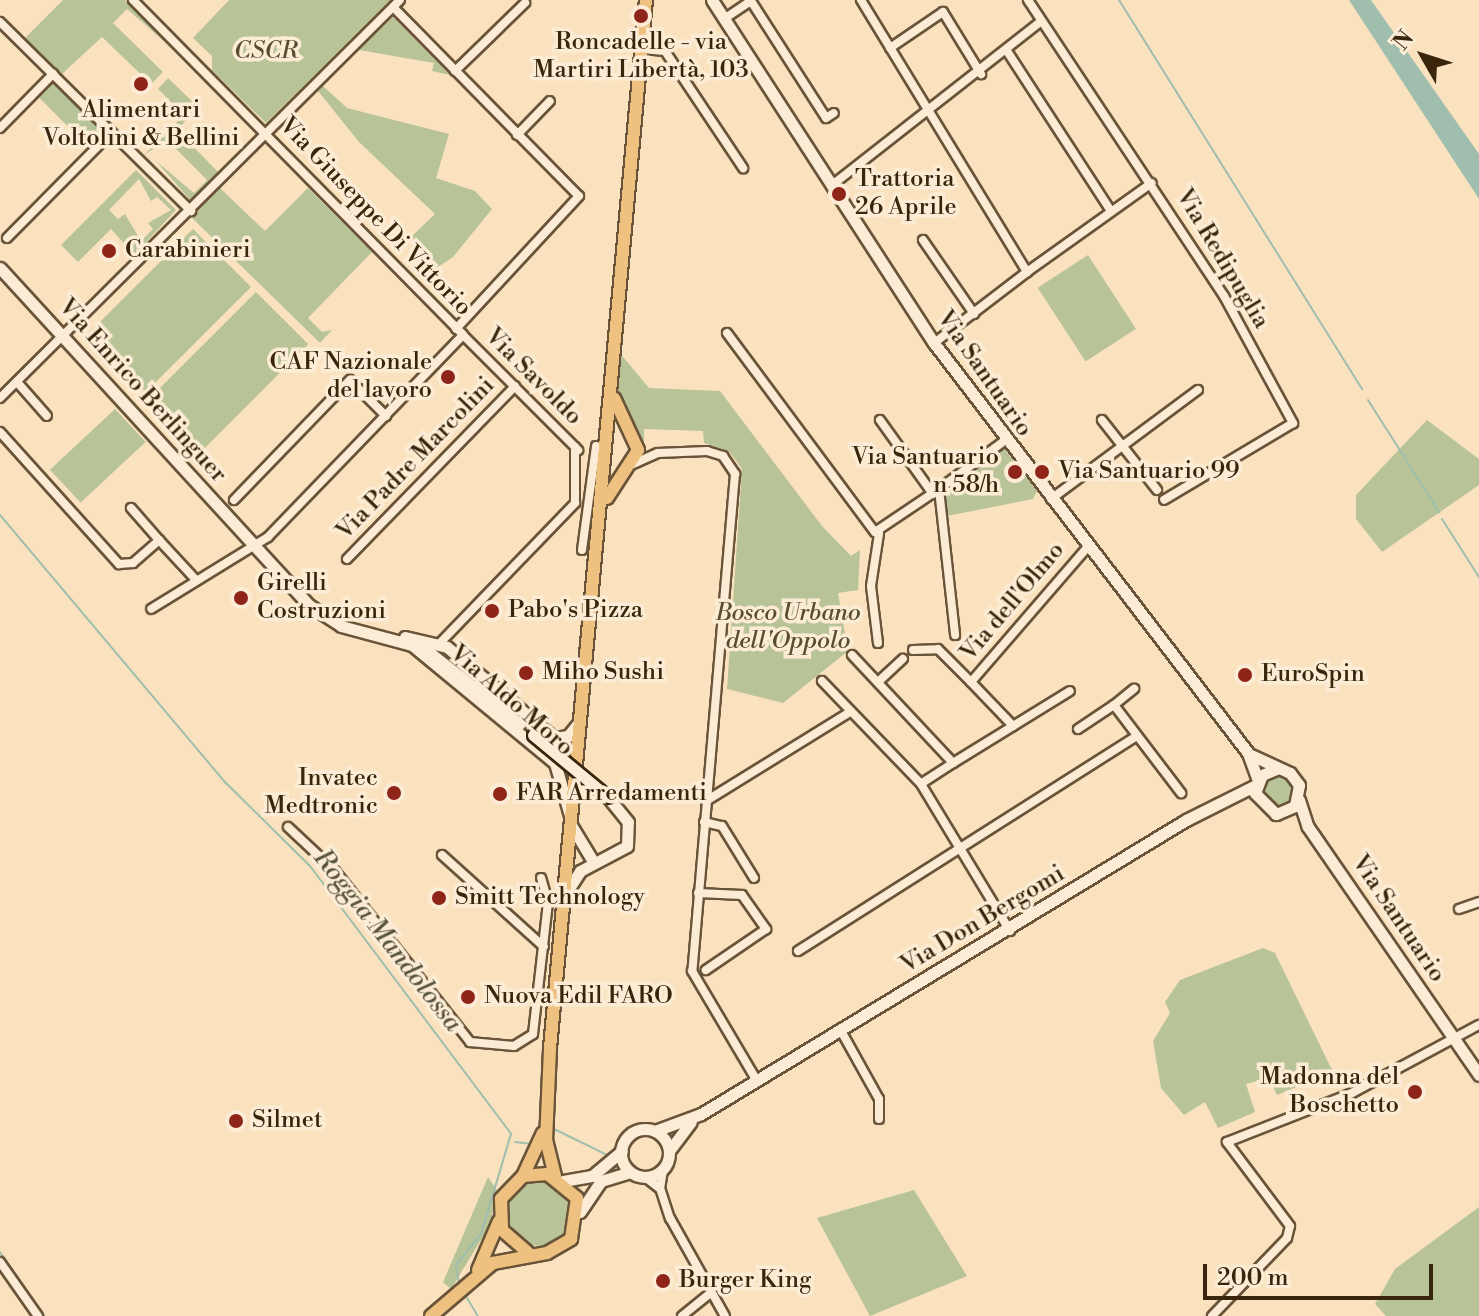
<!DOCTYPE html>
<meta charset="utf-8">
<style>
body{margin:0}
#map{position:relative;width:1479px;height:1316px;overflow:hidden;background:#fbe2bf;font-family:"Libre Bodoni",serif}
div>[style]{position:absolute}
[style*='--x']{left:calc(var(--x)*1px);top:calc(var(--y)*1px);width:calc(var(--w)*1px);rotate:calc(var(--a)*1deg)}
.green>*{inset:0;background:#b8c497;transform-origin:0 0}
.round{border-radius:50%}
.water>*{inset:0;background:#9fbeae}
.stream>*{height:2px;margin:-1px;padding:0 1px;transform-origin:1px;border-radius:1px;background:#9fbeae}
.roads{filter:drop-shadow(2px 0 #695439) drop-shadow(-2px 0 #695439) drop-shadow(0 2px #695439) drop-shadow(0 -2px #695439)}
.street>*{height:8px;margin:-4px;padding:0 4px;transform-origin:4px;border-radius:4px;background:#fcecd5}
.secondary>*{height:11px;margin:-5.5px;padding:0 5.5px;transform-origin:5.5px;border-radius:5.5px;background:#fcecd5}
.secondary>.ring{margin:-5.5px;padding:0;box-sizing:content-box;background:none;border:11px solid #fcecd5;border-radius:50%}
.primary>*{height:12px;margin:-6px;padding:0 6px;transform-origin:6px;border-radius:6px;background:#eec180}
.bridges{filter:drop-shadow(2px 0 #38250c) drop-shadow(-2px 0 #38250c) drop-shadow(0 2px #38250c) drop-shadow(0 -2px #38250c)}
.secondary-bridge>*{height:11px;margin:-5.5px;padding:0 5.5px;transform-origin:5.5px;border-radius:5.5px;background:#fcecd5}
.dots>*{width:22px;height:22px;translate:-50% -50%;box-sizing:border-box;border:4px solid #fcecd5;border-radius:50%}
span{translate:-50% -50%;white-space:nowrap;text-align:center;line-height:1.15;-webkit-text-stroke:7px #fcecd5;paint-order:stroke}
.poi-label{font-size:24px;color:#38250c}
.left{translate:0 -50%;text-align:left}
.right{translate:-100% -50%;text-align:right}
.park-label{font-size:24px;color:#584d2f;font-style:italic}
.street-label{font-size:24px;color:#38250c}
.water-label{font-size:26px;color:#57533d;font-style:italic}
.north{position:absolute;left:1383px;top:16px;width:80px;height:80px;-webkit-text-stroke:6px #fcecd5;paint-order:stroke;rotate:309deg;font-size:22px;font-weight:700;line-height:32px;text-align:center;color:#38250c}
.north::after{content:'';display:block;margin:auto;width:28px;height:36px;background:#38250c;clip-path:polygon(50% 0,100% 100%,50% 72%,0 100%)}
.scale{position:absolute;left:1203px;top:1264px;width:230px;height:36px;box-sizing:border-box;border:4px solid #38250c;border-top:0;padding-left:10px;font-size:24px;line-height:28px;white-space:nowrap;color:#38250c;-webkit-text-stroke:6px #fcecd5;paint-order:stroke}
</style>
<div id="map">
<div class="green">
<i style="clip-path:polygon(63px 0,125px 0,179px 54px,127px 9px,113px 23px,163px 72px,151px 84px,102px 37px,62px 74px,25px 38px)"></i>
<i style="clip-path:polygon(229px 0,390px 0,266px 123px,212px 70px,212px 56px,193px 38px)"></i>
<i style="clip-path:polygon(393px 17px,450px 75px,432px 71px,434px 63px,359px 50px)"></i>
<i style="clip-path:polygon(168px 78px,198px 107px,177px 130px,218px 172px,192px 202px,156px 161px,194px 193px,207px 180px,167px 140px,144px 155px,184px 115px,158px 89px)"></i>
<i style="left:54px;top:80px;width:74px;height:23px;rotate:45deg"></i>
<i style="clip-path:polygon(323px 86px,347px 108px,449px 134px,436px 178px,475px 191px,492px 209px,453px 257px,438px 267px,410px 238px,435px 214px,359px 142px,318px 91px)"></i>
<i style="clip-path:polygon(evenodd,136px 170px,176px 210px,134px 255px,111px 229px,78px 262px,61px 245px,136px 170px,139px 179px,151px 201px,157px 197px,171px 210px,148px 223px,153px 229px,141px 241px,125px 214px,118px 219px,109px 210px,139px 179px)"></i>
<i style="clip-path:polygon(220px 188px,265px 231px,308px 188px,372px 252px,308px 318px,322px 332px,332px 330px,320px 343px,191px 217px)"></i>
<i style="left:193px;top:229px;width:82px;height:149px;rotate:45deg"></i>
<i style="left:1088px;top:255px;width:88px;height:60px;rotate:57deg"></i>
<i style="left:256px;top:292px;width:74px;height:156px;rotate:45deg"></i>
<i style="clip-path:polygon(619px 352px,649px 388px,720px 391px,822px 526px,851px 556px,860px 550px,858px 590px,838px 593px,848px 651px,783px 703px,727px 689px,742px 469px,729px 451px,704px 443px,703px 431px,644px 429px,644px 444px,618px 402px)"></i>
<i style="left:115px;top:409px;width:45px;height:89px;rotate:47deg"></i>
<i style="clip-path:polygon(1427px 420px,1479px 459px,1479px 485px,1382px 552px,1356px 519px,1356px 495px)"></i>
<i style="clip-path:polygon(1003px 447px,1037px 491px,1033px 499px,947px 516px,944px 488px)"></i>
<i class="round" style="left:1261px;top:776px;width:32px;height:32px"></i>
<i style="clip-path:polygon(1263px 948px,1275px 953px,1333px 1072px,1277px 1095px,1269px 1078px,1246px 1084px,1255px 1112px,1218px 1128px,1205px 1102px,1184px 1115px,1161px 1088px,1153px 1041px,1170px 1013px,1165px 1002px,1180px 980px)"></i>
<i style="clip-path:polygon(488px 1177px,497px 1190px,490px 1225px,451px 1289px,443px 1282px)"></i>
<i class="round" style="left:507px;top:1182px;width:64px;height:64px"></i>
<i style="clip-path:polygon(914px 1190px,967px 1276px,870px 1316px,817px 1218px)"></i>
<i style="clip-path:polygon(1479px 1207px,1479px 1316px,1386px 1316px,1375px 1304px,1395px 1269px)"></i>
</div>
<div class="water">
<i style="clip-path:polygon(1349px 0,1371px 0,1479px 154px,1479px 199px)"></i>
</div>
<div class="stream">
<i style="--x:1119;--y:0;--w:459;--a:58"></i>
<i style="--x:1368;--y:400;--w:133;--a:57.6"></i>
<i style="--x:0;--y:515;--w:351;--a:49.9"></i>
<i style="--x:226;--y:783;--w:118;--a:44.7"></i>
<i style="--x:310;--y:866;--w:335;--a:53.1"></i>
<i style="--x:511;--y:1134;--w:104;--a:106.7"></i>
<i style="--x:481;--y:1234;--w:40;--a:129"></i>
<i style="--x:456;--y:1265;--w:18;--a:81"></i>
<i style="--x:1442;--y:519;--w:69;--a:57.5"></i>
<i style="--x:554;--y:1129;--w:59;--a:26.1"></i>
<i style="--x:515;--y:1142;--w:17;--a:7"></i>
<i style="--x:0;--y:1252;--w:78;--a:55.5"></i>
<i style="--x:0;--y:1269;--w:57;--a:55.8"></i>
<i style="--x:464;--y:1293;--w:27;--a:59"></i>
</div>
<div class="roads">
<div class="street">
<i style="--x:133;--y:0;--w:470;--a:45.4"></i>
<i style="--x:463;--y:335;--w:281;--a:134"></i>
<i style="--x:268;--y:537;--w:137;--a:148.4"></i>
<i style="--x:861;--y:0;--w:319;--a:58.6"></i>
<i style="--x:1027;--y:272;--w:117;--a:142.6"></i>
<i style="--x:1028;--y:0;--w:355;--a:56.5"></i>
<i style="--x:1224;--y:296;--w:145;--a:61.5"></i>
<i style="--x:1293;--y:423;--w:150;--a:149.2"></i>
<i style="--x:393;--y:7;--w:265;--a:45.5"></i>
<i style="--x:579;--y:196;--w:181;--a:132.8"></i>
<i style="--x:724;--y:19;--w:32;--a:-34"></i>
<i style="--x:751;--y:1;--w:139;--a:57.3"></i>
<i style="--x:826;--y:118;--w:9;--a:-32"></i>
<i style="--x:0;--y:22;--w:269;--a:44.7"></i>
<i style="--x:890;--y:48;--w:64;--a:-34.2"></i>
<i style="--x:943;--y:12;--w:73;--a:58.5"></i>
<i style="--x:642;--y:49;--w:23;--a:5"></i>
<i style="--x:665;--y:51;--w:141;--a:56.3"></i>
<i style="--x:1007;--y:51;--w:191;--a:57"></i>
<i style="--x:455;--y:71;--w:98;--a:-44.2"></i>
<i style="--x:0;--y:128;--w:76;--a:-45.5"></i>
<i style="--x:517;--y:135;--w:47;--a:-45.9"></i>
<i style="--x:831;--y:186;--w:264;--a:-38.1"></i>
<i style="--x:7;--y:238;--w:149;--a:-45.3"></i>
<i style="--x:923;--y:240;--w:90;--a:55.4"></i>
<i style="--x:1027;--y:272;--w:153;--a:-35.5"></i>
<i style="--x:727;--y:333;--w:248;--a:53.4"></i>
<i style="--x:875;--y:532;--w:77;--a:-33.9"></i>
<i style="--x:939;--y:489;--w:147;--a:83.7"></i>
<i style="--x:463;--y:335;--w:163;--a:45"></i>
<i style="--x:17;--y:382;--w:45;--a:48.6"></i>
<i style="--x:0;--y:398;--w:564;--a:-44.86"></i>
<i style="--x:880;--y:420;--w:91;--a:54.4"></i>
<i style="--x:1102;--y:420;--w:89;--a:51.8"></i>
<i style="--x:0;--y:432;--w:178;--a:48"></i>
<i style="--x:119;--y:564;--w:14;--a:-4"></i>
<i style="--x:133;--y:563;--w:35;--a:-41"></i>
<i style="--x:159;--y:540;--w:54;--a:47.2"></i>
<i style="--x:633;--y:464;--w:27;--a:-24"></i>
<i style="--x:658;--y:453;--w:49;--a:-2.3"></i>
<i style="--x:707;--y:451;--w:17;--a:17"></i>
<i style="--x:723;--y:456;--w:22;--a:56"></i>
<i style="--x:735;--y:474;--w:499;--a:94.9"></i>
<i style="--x:692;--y:971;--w:128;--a:59.4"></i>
<i style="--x:939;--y:489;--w:81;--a:-36.4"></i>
<i style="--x:1051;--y:499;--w:183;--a:-36.6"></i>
<i style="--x:234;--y:500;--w:167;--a:-46"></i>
<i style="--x:350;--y:380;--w:51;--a:45"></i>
<i style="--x:131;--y:508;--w:43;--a:48.8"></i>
<i style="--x:582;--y:550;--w:105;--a:-82.3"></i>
<i style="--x:347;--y:559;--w:241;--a:-45.8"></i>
<i style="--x:878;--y:643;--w:57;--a:-97"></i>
<i style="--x:871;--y:586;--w:53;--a:-81.3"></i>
<i style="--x:439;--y:644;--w:196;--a:-46"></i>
<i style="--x:575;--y:503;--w:56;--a:-90"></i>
<i style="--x:913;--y:650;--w:25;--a:-2"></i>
<i style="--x:938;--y:649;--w:47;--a:45"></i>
<i style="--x:971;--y:682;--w:176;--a:-49.2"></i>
<i style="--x:852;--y:655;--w:148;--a:46.9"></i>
<i style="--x:953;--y:763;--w:38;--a:147"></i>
<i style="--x:822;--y:681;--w:143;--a:46.1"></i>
<i style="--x:921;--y:784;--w:172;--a:58.8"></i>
<i style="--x:878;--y:682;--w:34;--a:-43"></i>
<i style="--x:971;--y:682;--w:61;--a:46.3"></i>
<i style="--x:1114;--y:705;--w:26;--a:-39"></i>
<i style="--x:1078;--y:729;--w:43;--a:-33.7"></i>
<i style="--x:1114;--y:705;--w:111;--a:52.7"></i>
<i style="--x:953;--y:763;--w:137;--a:-31.6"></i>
<i style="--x:706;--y:801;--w:169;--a:-31.7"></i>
<i style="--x:704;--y:822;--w:18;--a:13"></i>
<i style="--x:722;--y:826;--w:61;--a:58.4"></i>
<i style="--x:288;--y:827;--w:64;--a:43.1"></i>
<i style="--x:335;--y:871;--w:218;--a:51.7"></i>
<i style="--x:470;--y:1042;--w:44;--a:5.2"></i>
<i style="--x:514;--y:1046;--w:22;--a:-32"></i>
<i style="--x:533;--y:1034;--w:133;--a:-83.5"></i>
<i style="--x:548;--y:902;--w:25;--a:-106"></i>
<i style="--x:442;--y:855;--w:137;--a:42"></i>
<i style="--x:698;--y:893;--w:44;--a:2.6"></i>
<i style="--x:742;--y:895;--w:42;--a:54.8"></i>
<i style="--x:766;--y:929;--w:73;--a:145.7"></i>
<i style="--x:1459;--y:909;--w:21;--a:-19"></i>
<i style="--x:798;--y:951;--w:401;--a:-32.4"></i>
<i style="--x:840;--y:1029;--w:80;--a:60.9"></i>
<i style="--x:879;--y:1099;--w:20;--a:90"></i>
<i style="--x:663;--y:1170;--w:18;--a:99"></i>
<i style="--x:660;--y:1188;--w:32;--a:72"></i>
<i style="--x:670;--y:1218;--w:112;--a:60.7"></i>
<i style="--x:645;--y:1177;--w:18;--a:38"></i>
<i style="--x:0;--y:1262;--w:66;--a:54.9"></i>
<i style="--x:682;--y:1316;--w:38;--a:-39"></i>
<i style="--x:1212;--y:1316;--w:108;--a:-46.1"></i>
<i style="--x:1287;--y:1238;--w:12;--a:-76"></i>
<i style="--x:1290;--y:1226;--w:105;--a:-126.9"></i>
<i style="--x:1227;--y:1142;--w:134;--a:-21.4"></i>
<i style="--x:1352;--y:1093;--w:144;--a:-28.2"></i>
</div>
<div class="secondary">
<i style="--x:712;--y:0;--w:409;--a:57.1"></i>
<i style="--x:934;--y:343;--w:516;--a:52.55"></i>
<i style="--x:1248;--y:753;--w:30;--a:70"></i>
<i style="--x:0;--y:268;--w:457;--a:47.5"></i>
<i style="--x:309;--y:605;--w:38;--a:33"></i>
<i style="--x:341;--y:626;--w:73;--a:15"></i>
<i style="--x:412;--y:645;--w:185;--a:39.5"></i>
<i style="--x:555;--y:763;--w:58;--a:74.1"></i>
<i style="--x:405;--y:637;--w:43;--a:13.4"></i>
<i style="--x:447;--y:647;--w:140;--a:40.4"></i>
<i style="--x:554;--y:738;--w:14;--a:-8"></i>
<i style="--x:568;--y:736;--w:19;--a:-51"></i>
<i style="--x:424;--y:648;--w:122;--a:38.4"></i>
<i style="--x:1251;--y:755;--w:43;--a:24.8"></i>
<i style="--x:1290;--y:773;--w:15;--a:53"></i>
<i style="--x:1299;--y:785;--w:21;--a:101"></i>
<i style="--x:1295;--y:806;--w:21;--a:157"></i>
<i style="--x:1276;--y:814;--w:30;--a:-135"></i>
<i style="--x:1255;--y:793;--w:19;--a:-69"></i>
<i style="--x:1262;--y:775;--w:15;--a:-23"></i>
<i style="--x:1299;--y:800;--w:28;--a:72"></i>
<i style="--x:1308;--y:827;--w:301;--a:55.4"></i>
<i style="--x:571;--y:825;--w:44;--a:58.8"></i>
<i style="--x:564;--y:896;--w:30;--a:-57"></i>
<i style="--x:580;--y:871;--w:53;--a:-28"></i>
<i style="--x:627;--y:846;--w:24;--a:-88"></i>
<i style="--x:628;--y:822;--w:32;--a:-129"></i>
<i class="ring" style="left:621px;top:1129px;width:37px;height:37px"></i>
<i style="--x:655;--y:1131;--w:49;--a:-20.3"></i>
<i style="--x:701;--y:1114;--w:567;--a:-31.22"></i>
<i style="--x:1186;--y:820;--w:78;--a:-26.6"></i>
<i style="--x:669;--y:1151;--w:36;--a:-53"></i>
<i style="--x:563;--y:1181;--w:29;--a:-10"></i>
<i style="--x:592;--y:1176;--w:39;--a:-40"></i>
<i style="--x:580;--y:1212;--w:37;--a:-56"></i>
<i style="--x:601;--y:1181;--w:30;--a:-17"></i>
</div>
<div class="primary">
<i style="--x:607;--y:498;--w:57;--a:-57.1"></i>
<i style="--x:638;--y:450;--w:57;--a:-114.8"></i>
<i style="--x:523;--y:1176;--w:47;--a:-65.1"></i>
<i style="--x:555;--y:1176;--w:36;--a:-104"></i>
<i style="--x:546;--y:1141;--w:93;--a:-87.5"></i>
<i style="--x:550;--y:1048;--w:1052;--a:-84.77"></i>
<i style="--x:478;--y:1270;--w:53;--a:-66.8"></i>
<i style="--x:431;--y:1316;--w:82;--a:-40.5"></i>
<i style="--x:493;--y:1263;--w:55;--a:-10.5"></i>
<i style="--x:547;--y:1253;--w:28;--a:-30"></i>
<i style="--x:571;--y:1239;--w:41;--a:-81.7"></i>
<i style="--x:577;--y:1198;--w:38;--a:-141"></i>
<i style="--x:547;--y:1174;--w:24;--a:175"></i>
<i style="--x:523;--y:1176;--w:32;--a:134"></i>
<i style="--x:501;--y:1199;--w:31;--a:88"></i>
<i style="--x:502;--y:1230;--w:35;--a:41"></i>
</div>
</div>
<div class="bridges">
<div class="secondary-bridge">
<i style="--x:533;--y:735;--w:97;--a:39.6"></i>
</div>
</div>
<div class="dots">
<i style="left:641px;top:16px;background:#8f2418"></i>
<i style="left:141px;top:84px;background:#8f2418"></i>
<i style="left:839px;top:194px;background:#8f2418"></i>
<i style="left:109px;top:251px;background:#8f2418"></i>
<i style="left:448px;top:377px;background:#8f2418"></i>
<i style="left:1015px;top:472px;background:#8f2418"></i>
<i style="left:1042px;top:472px;background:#8f2418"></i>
<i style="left:241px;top:598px;background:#8f2418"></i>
<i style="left:492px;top:611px;background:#8f2418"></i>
<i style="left:526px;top:673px;background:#8f2418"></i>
<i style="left:1245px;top:675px;background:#8f2418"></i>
<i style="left:394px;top:793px;background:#8f2418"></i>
<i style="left:500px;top:794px;background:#8f2418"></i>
<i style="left:439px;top:898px;background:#8f2418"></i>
<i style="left:468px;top:997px;background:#8f2418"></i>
<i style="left:1415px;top:1092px;background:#8f2418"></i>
<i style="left:236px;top:1121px;background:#8f2418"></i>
<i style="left:663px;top:1281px;background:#8f2418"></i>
</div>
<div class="poi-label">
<span style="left:641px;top:57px">Roncadelle - via<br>Martiri Libertà, 103</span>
<span style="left:141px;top:125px">Alimentari<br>Voltolini &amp; Bellini</span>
<span class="left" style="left:855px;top:194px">Trattoria<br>26 Aprile</span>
<span class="left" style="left:125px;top:251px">Carabinieri</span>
<span class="right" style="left:432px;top:377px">CAF Nazionale<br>del lavoro</span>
<span class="right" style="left:999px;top:472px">Via Santuario<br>n 58/h</span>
<span class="left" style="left:1058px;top:472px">Via Santuario 99</span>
<span class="left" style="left:257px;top:598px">Girelli<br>Costruzioni</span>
<span class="left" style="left:508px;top:611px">Pabo's Pizza</span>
<span class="left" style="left:542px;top:673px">Miho Sushi</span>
<span class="left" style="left:1261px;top:675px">EuroSpin</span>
<span class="right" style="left:378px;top:793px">Invatec<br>Medtronic</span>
<span class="left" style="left:516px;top:794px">FAR Arredamenti</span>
<span class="left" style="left:455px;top:898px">Smitt Technology</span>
<span class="left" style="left:484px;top:997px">Nuova Edil FARO</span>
<span class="right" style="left:1399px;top:1092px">Madonna del<br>Boschetto</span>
<span class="left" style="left:252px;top:1121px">Silmet</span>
<span class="left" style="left:679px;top:1281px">Burger King</span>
</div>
<div class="park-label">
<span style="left:266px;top:52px">CSCR</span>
<span style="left:788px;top:628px">Bosco Urbano<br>dell'Oppolo</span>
</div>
<div class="street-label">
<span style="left:375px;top:217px;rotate:46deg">Via Giuseppe Di Vittorio</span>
<span style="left:1222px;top:259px;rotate:59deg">Via Redipuglia</span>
<span style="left:984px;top:374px;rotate:55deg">Via Santuario</span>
<span style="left:533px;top:377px;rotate:45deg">Via Savoldo</span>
<span style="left:142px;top:391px;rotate:48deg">Via Enrico Berlinguer</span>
<span style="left:416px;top:459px;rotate:-46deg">Via Padre Marcolini</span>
<span style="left:1013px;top:602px;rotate:-50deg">Via dell'Olmo</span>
<span style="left:511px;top:701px;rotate:41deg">Via Aldo Moro</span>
<span style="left:1398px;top:919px;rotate:56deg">Via Santuario</span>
<span style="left:983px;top:920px;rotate:-31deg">Via Don Bergomi</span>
</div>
<div class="water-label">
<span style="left:387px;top:941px;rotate:52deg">Roggia Mandolossa</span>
</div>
<div class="north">N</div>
<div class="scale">200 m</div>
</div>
